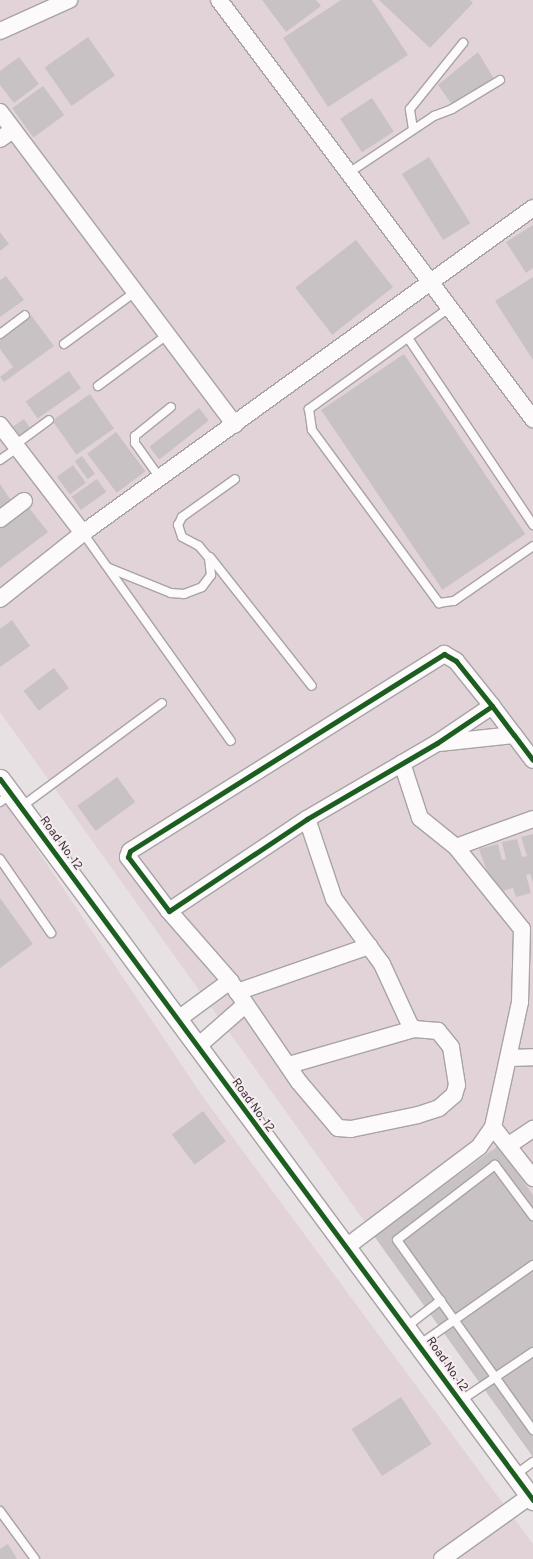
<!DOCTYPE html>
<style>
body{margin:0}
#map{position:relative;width:533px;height:1559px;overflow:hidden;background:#e8e1e4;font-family:Overpass,sans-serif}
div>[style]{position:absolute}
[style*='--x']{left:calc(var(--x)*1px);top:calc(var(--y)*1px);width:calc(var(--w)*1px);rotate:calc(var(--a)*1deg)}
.built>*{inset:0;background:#e2d3d9}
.building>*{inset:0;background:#c8c2c5;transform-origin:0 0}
.roads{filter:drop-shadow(1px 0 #a8a3a5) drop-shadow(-1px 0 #a8a3a5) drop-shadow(0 1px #a8a3a5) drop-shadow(0 -1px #a8a3a5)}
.service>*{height:8px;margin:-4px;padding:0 4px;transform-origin:4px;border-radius:4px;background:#fcfafb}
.minor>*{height:16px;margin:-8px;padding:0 8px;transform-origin:8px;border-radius:8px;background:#fcfafb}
.tertiary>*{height:19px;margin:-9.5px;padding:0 9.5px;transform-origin:9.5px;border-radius:9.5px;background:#fcfafb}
.cycleway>*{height:5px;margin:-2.5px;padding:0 2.5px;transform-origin:2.5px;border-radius:2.5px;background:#1b5e20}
span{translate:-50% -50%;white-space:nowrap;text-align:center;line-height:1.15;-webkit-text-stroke:3.5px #f8ecf1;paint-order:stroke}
.street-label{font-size:12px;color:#3b3638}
</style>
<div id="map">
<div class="built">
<i style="clip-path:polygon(0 0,533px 0,533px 1457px,0 712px)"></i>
<i style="clip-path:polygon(0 794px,203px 1097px,533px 1544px,533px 1559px,0 1559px)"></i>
</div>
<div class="building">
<i style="clip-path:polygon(262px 0,316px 0,321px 6px,286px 32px)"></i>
<i style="clip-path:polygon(341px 0,372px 0,408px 55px,328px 107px,283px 38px)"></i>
<i style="clip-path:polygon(379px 0,470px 0,473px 3px,430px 48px)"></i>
<i style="left:88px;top:37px;width:47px;height:53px;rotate:55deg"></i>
<i style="clip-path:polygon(478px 52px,494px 79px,453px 106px,438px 85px)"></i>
<i style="clip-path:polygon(19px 57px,39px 84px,14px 103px,0 85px,0 71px)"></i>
<i style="left:43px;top:86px;width:36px;height:38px;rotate:54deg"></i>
<i style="left:372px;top:98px;width:40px;height:38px;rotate:57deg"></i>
<i style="left:429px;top:157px;width:78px;height:32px;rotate:58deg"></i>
<i style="clip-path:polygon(533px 225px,533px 268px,526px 273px,506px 242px)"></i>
<i style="clip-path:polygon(0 232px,9px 244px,0 251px)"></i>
<i style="left:356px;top:240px;width:60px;height:77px;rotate:52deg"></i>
<i style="clip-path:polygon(6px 276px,24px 300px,0 317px,0 280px)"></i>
<i style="clip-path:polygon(533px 277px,533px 360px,495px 301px)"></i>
<i style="clip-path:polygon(31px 315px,54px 346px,4px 382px,0 377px,13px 367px,0 349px,0 337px)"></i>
<i style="left:404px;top:354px;width:217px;height:100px;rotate:56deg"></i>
<i style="left:69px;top:371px;width:21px;height:53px;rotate:55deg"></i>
<i style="left:90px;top:394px;width:42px;height:46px;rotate:55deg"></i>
<i style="left:199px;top:408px;width:16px;height:63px;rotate:52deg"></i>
<i style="left:24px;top:419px;width:11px;height:13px;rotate:56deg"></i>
<i style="left:116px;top:432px;width:49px;height:36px;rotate:53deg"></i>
<i style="left:82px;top:456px;width:22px;height:9px;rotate:54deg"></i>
<i style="left:73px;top:465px;width:22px;height:20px;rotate:54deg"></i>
<i style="left:97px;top:479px;width:16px;height:31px;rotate:55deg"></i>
<i style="clip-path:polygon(0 484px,12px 502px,0 511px)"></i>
<i style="clip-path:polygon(26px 504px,48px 532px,0 568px,0 523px)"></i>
<i style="clip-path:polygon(12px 620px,30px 646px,0 667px,0 629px)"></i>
<i style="left:54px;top:668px;width:25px;height:38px;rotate:53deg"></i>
<i style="left:117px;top:777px;width:31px;height:49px;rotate:54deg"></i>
<i style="clip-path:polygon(533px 834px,533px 882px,530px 874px,526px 875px,531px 893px,516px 897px,513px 888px,495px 893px,479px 849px,498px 844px,502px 860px,506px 859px,502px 842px,517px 839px,522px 857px,527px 856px,521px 837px)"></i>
<i style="clip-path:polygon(0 898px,33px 944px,0 968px)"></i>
<i style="left:203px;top:1111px;width:38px;height:39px;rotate:53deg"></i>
<i style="clip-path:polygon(498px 1146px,533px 1195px,533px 1457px,374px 1236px)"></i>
<i style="left:401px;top:1397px;width:56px;height:59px;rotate:57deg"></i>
<i style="clip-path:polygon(8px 1544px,17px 1559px,0 1559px,0 1549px)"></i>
</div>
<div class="roads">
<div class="service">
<i style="--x:413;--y:129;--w:20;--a:-99"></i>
<i style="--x:410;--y:109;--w:85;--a:-51.2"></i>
<i style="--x:347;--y:174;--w:105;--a:-33.7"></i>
<i style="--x:434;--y:116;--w:19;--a:-21"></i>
<i style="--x:452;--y:109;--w:56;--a:-31.1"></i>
<i style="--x:449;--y:308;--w:173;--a:144.2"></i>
<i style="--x:309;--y:409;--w:21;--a:82"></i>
<i style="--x:312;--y:430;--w:215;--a:53.7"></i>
<i style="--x:439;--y:603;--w:15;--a:-8"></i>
<i style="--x:454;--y:601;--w:96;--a:-34.8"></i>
<i style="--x:0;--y:334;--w:31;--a:-37"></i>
<i style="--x:408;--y:338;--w:225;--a:56.2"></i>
<i style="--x:64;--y:344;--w:88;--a:-36.2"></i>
<i style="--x:98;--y:386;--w:86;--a:-36.5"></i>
<i style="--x:15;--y:445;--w:42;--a:-36.3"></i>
<i style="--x:0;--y:460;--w:21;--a:-35"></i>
<i style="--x:160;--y:478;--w:43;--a:-125.5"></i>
<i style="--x:135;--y:443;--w:7;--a:-90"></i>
<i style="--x:135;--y:436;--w:46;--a:-38.9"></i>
<i style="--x:83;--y:533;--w:255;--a:54.6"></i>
<i style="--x:210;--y:557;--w:164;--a:51.7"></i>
<i style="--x:109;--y:568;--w:67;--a:22"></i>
<i style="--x:171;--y:593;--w:13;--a:4"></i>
<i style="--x:184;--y:594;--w:19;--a:-21"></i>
<i style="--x:202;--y:587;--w:15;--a:-53"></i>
<i style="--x:211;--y:575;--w:17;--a:-97"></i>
<i style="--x:209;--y:558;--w:16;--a:-130"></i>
<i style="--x:199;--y:546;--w:19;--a:-152"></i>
<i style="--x:182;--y:537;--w:13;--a:-108"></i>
<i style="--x:178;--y:525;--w:9;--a:-63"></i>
<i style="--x:182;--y:517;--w:65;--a:-35.6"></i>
<i style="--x:0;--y:802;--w:14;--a:-36"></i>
<i style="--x:21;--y:807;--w:175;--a:-36.4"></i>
<i style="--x:0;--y:859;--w:90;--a:55.4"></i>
<i style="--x:533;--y:1216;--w:64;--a:-126.7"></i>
<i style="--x:495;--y:1165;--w:123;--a:142.6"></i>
<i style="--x:397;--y:1240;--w:234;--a:54.4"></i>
<i style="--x:406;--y:1327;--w:44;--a:-37.6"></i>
<i style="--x:419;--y:1345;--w:139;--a:-35.1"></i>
<i style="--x:460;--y:1401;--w:88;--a:-33.9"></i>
<i style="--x:515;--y:1475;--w:22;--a:-36"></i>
<i style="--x:0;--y:1511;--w:59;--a:53.9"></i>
</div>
<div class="minor">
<i style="--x:219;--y:0;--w:524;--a:53.15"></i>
<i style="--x:0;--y:31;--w:76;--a:-24.2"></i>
<i style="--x:0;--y:112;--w:391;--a:53.1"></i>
<i style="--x:0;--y:139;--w:16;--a:-35"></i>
<i style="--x:0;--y:425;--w:136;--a:52.5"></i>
<i style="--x:0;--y:519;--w:30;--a:-37"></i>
<i style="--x:0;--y:599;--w:106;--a:-38.5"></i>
<i style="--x:83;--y:533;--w:555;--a:-35.84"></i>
<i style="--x:492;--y:706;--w:66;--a:146.1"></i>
<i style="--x:437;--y:743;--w:151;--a:149.7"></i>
<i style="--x:307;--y:819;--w:166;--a:146.3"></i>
<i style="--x:169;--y:911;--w:68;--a:-127.2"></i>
<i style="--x:128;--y:857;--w:6;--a:-72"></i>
<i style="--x:130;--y:851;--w:371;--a:-32.1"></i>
<i style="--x:444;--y:654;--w:14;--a:30"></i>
<i style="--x:456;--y:661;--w:58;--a:51.3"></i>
<i style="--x:492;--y:706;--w:36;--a:53"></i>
<i style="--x:514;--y:735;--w:31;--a:53"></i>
<i style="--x:439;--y:743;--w:75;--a:-6.1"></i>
<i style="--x:402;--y:763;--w:58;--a:71.9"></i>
<i style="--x:420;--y:818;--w:46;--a:38.9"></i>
<i style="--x:169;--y:911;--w:93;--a:48.9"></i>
<i style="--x:230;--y:981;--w:122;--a:55.7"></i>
<i style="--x:299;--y:1082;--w:60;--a:49.7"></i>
<i style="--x:338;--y:1128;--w:13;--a:4"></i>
<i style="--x:351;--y:1129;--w:68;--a:-11.8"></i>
<i style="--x:418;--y:1115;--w:22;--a:-18"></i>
<i style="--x:439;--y:1108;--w:20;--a:-41"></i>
<i style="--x:454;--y:1095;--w:10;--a:-73"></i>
<i style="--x:457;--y:1085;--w:38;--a:-99"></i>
<i style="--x:451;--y:1047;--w:21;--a:-129"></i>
<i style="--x:438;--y:1031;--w:24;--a:-175"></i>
<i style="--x:414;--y:1029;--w:6;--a:-135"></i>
<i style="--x:410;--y:1025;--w:67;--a:-114.7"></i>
<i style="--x:382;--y:964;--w:81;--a:-126.4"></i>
<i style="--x:334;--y:899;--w:84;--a:-108.6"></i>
<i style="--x:237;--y:992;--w:140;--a:-19.2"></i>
<i style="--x:177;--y:1020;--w:66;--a:-36.3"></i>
<i style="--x:197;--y:1047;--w:64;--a:-41.2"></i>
<i style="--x:509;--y:1058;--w:24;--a:-2"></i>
<i style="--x:289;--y:1065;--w:130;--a:-16.1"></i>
<i style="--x:493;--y:1127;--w:65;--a:51.9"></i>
<i style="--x:509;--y:1145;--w:29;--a:-34"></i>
<i style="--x:345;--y:1248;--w:168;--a:-37"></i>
<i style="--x:479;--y:1147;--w:24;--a:-55"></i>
<i style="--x:493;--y:1127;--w:128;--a:-77.8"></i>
<i style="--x:520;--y:1002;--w:73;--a:-88.4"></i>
<i style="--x:522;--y:929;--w:105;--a:-128.8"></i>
<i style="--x:456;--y:847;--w:82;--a:-20"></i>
<i style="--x:442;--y:1559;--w:108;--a:-35.6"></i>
</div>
<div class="tertiary">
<i style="--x:0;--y:779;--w:897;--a:53.53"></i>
</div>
</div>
<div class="cycleway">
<i style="--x:492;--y:706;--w:66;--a:146.1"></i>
<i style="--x:437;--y:743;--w:151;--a:149.7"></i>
<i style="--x:307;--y:819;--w:166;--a:146.3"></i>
<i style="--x:169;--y:911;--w:68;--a:-127.2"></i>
<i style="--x:128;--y:857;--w:6;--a:-72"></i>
<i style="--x:130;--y:851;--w:371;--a:-32.1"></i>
<i style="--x:444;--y:654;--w:14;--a:30"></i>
<i style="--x:456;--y:661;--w:58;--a:51.3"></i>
<i style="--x:492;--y:706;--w:36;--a:53"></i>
<i style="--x:514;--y:735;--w:31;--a:53"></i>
<i style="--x:0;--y:779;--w:897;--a:53.53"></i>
</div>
<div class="street-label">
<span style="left:60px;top:844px;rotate:54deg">Road No. 12</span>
<span style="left:252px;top:1106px;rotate:54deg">Road No. 12</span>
<span style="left:446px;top:1365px;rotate:55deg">Road No. 12</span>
</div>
</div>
